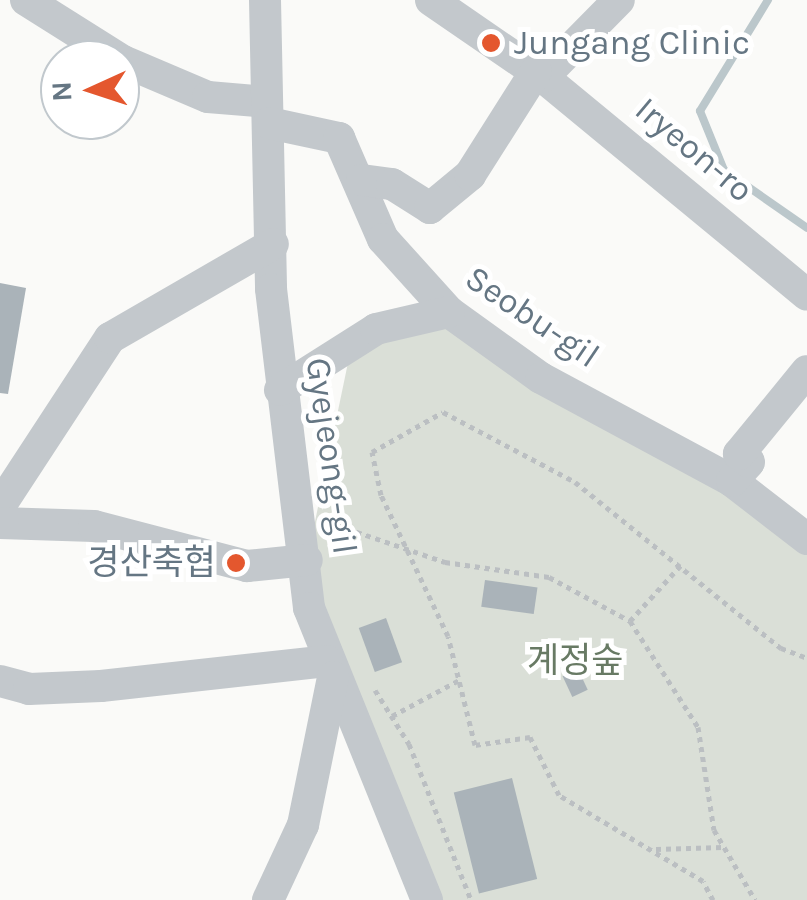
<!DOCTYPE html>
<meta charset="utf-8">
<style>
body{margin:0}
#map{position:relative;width:807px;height:900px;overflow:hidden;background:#fafaf8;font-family:Karla,"Noto Sans KR",sans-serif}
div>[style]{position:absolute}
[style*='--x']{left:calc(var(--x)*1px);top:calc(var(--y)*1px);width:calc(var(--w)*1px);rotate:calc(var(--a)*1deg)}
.green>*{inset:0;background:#dadfd7}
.stream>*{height:8px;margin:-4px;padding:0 4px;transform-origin:4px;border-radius:4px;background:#bbc7cb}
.building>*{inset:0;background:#aab3b9;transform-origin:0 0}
.path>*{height:5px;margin-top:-2.5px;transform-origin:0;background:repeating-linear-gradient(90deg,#bbbfc2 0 5px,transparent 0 10px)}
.minor>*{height:32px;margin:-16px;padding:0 16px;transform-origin:16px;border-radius:16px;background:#c3c8cc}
.dots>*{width:28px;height:28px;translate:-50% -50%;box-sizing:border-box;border:5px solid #fff;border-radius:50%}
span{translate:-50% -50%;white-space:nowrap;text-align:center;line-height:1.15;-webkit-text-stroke:10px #fff;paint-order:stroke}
.poi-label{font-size:35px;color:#657683}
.left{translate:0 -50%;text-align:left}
.right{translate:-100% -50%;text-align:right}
.street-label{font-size:35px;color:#657683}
.park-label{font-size:35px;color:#687a64}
.north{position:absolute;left:40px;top:40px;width:100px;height:100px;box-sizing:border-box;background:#fff;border:2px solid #c1c8cd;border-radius:50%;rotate:267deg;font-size:28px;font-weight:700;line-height:40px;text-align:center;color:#657683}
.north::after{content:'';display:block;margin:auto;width:35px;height:45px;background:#e4572e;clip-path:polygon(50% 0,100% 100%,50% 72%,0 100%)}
</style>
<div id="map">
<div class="green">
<i style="clip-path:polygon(449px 312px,807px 539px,807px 900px,427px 900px,307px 560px,350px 353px)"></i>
</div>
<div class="stream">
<i style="--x:768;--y:0;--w:130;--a:121.5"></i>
<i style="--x:700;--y:111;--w:64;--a:67.9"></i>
<i style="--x:724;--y:170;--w:101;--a:34.9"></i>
</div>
<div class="building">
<i style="clip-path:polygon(0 283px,26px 288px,8px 394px,0 393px)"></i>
<i style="left:485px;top:580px;width:53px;height:27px;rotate:8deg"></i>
<i style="left:386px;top:618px;width:47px;height:29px;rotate:70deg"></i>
<i style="left:578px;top:669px;width:23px;height:17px;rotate:65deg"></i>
<i style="left:512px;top:778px;width:104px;height:60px;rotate:76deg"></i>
</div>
<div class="path">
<i style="--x:328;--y:522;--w:124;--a:18.9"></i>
<i style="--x:445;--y:562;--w:105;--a:8.2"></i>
<i style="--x:549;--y:577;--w:92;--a:28.5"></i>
<i style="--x:630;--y:621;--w:126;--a:57.3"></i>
<i style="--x:698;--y:727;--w:104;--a:81.2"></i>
<i style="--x:714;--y:830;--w:81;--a:59.6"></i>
<i style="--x:630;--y:621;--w:76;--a:-47.7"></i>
<i style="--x:375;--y:690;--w:64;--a:57.8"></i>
<i style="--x:409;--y:744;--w:168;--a:68.3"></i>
<i style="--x:392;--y:716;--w:76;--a:-28.2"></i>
<i style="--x:656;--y:849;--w:67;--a:-1.7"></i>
<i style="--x:713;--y:900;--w:21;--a:-118"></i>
<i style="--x:703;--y:881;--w:168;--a:-149.2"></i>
<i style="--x:559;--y:795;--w:65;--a:-116.6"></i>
<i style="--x:530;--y:737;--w:56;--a:171.7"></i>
<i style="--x:475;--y:745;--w:112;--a:-103.9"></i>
<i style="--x:448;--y:636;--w:156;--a:-115.4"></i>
<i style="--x:381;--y:495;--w:44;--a:-101.8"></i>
<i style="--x:372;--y:452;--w:81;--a:-29.4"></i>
<i style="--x:443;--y:412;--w:149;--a:27.9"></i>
<i style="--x:575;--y:482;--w:265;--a:38.9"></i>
<i style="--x:781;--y:648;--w:28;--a:21"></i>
</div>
<div class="minor">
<i style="--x:26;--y:0;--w:115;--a:32.2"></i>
<i style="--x:123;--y:61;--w:92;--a:23"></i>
<i style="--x:208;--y:97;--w:59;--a:4.8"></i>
<i style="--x:265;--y:0;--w:289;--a:88.8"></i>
<i style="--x:271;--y:289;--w:321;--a:83.2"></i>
<i style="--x:309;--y:608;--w:315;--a:68"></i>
<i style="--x:431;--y:0;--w:136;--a:34.5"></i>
<i style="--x:543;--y:77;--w:342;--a:39.5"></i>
<i style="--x:543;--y:77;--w:108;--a:-45.4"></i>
<i style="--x:269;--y:123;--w:72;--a:12.1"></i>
<i style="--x:339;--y:138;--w:110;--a:66.5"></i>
<i style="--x:383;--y:239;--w:98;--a:47.9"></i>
<i style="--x:449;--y:312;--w:113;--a:35.7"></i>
<i style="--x:541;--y:378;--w:217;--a:28.3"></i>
<i style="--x:732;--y:481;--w:95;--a:37.7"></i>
<i style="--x:362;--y:180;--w:30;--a:8"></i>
<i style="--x:392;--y:184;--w:45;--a:32.3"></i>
<i style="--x:430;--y:208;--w:52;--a:-39.5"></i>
<i style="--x:470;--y:175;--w:123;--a:-57.6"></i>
<i style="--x:280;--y:390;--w:114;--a:-32.4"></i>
<i style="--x:376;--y:329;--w:75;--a:-13.1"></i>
<i style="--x:732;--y:481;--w:25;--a:-48"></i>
<i style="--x:749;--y:462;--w:13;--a:-141"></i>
<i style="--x:739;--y:454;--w:107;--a:-50.7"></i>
<i style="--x:0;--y:506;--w:201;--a:-56.8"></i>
<i style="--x:110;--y:338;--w:188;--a:-30"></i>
<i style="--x:0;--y:523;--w:94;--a:1.8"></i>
<i style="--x:94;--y:526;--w:158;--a:14.7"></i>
<i style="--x:247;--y:566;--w:60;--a:-5.7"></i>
<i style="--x:0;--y:681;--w:30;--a:15"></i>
<i style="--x:29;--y:689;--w:72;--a:-2.4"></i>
<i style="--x:101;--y:686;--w:227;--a:-6.3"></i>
<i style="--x:268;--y:900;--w:83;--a:-65"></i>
<i style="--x:303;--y:825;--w:151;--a:-78.5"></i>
</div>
<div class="dots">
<i style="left:491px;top:43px;background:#e4572e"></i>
<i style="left:236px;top:563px;background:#e4572e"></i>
</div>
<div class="poi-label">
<span class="left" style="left:514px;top:43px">Jungang Clinic</span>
<span class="right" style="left:216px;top:563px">경산축협</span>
</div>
<div class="street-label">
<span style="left:694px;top:150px;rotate:40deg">Iryeon-ro</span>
<span style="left:532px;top:317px;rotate:34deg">Seobu-gil</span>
<span style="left:331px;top:456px;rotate:82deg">Gyejeong-gil</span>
</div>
<div class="park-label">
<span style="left:575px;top:661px">계정숲</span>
</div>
<div class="north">N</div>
</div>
